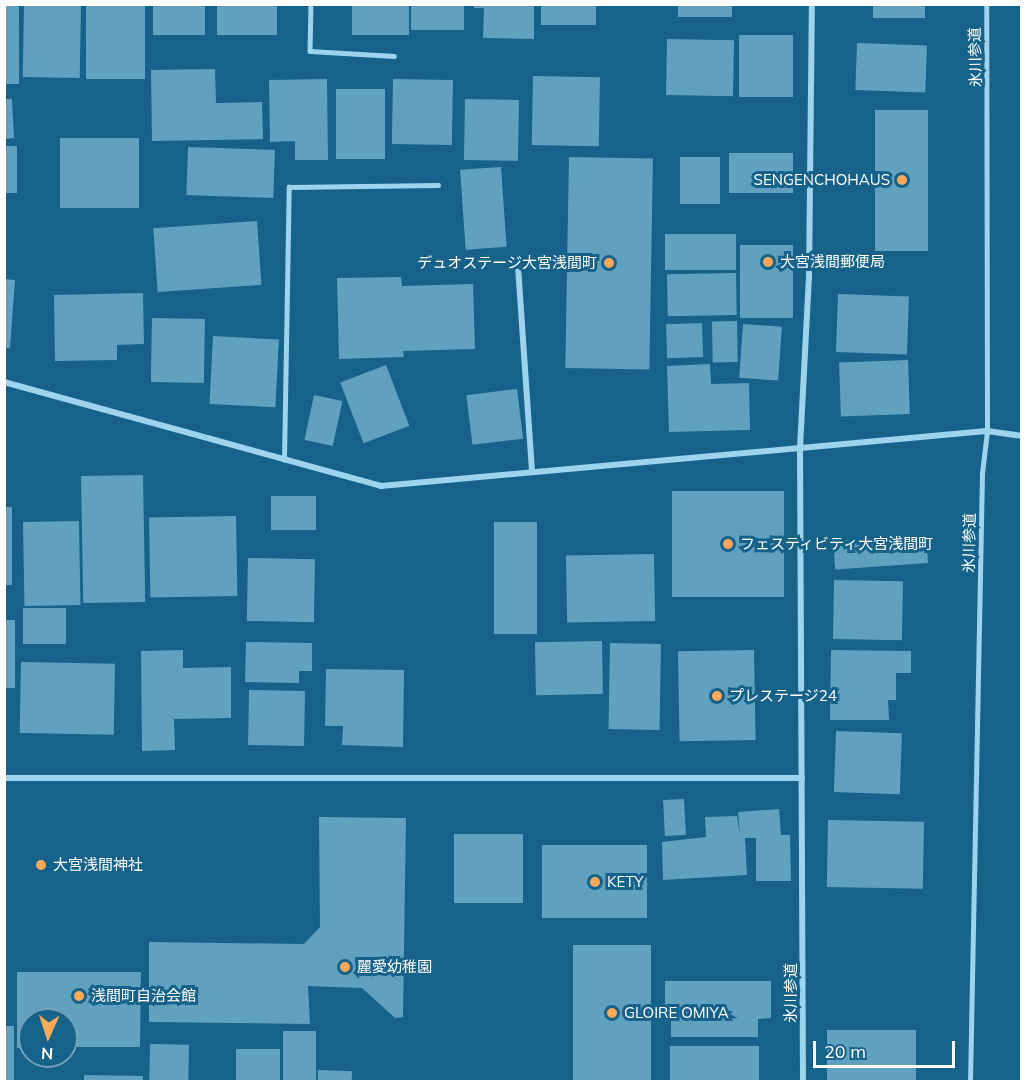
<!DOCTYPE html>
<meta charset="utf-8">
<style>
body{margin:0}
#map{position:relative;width:1026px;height:1086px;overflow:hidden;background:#166288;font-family:Mulish,"Noto Sans JP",sans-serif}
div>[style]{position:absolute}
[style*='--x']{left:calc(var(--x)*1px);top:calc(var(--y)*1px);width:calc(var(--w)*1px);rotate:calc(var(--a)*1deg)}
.building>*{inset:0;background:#61a1c0;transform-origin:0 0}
.service>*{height:4.5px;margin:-2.25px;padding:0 2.25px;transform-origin:2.25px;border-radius:2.25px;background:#9cd4ee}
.pedestrian>*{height:5px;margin:-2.5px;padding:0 2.5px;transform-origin:2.5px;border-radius:2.5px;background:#9cd4ee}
.minor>*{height:6px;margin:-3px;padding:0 3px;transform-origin:3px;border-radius:3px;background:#9cd4ee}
.dots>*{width:16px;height:16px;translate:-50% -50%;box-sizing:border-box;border:3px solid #166288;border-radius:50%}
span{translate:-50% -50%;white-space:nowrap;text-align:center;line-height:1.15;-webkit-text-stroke:6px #166288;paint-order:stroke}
.street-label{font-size:15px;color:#fff}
.poi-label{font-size:15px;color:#fff}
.right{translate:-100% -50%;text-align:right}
.left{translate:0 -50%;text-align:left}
.frame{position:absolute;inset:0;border:6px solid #fff;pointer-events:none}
.north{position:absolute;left:18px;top:1008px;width:60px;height:60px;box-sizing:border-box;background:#166288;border:2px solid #73a1b8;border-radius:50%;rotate:183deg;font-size:16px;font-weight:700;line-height:24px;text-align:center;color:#fff}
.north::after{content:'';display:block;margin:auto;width:21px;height:27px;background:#ffa95a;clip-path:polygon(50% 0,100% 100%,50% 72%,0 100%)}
.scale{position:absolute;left:813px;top:1041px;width:142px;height:27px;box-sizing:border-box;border:3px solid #fff;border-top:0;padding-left:8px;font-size:18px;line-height:21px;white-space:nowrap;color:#fff;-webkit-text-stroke:4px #166288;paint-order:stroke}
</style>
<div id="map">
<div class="building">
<i style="left:4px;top:4px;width:15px;height:80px"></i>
<i style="left:24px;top:4px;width:57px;height:73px;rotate:1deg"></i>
<i style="left:86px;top:4px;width:59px;height:75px"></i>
<i style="left:153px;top:4px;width:52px;height:31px"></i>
<i style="left:217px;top:4px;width:60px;height:31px"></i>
<i style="left:352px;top:4px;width:57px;height:31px"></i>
<i style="left:411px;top:4px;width:53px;height:26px"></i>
<i style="clip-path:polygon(474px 4px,534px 4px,534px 39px,483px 38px,484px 8px,474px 8px)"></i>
<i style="left:541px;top:4px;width:55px;height:21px"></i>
<i style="left:678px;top:4px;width:54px;height:13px"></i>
<i style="left:873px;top:4px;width:52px;height:14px"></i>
<i style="left:739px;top:35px;width:54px;height:62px"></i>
<i style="left:667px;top:39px;width:67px;height:56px;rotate:1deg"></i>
<i style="left:857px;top:43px;width:70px;height:47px;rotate:2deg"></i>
<i style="clip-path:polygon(215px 69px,216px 103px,262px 102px,263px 139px,152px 141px,151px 70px)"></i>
<i style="left:533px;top:76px;width:67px;height:69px;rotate:1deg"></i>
<i style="clip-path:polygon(327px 79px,328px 160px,295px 160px,295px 141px,270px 142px,269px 80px)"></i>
<i style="left:393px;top:79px;width:60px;height:65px;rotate:1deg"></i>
<i style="left:336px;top:89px;width:49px;height:70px"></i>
<i style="clip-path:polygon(4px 99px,12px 99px,14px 138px,4px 139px)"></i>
<i style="left:465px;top:99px;width:54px;height:61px;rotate:1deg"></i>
<i style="left:875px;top:110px;width:53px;height:141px"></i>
<i style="left:60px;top:138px;width:79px;height:70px"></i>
<i style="left:4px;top:146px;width:13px;height:47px"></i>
<i style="left:188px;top:147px;width:87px;height:48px;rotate:2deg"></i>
<i style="left:729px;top:153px;width:64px;height:40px"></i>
<i style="left:569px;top:157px;width:84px;height:211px;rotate:1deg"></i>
<i style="left:680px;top:157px;width:40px;height:47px"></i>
<i style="left:501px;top:167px;width:80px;height:41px;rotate:86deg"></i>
<i style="left:257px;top:221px;width:64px;height:104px;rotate:86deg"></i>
<i style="left:665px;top:234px;width:71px;height:36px"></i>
<i style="left:740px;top:245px;width:53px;height:73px"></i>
<i style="left:736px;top:273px;width:42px;height:69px;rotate:89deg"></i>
<i style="clip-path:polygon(401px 277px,402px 286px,473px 284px,475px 349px,403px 351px,404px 357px,339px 359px,337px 278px)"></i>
<i style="clip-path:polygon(4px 279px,15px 280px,10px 348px,4px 348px)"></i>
<i style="clip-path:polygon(143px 293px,144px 344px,117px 345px,117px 360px,55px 361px,54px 295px)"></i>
<i style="left:838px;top:294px;width:71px;height:58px;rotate:2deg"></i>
<i style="left:152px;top:318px;width:53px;height:64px;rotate:1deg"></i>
<i style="left:737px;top:321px;width:41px;height:25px;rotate:89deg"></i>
<i style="left:702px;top:323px;width:34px;height:36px;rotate:88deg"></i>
<i style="left:743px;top:324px;width:39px;height:54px;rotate:4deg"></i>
<i style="left:213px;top:336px;width:66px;height:68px;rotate:3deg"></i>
<i style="left:908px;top:360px;width:54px;height:69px;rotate:88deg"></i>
<i style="clip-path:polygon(710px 364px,711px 384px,749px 383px,750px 430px,669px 432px,667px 366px)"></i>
<i style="left:386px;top:365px;width:65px;height:49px;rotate:69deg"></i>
<i style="left:517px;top:389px;width:50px;height:51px;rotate:83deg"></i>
<i style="left:314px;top:395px;width:29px;height:46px;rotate:12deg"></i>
<i style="left:143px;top:475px;width:127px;height:62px;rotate:89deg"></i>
<i style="left:672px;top:491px;width:112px;height:106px"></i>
<i style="left:271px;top:496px;width:45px;height:34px"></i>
<i style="left:4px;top:507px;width:8px;height:78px"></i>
<i style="left:236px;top:516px;width:80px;height:87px;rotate:89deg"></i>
<i style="left:79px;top:521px;width:84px;height:56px;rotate:89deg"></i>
<i style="left:494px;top:522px;width:43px;height:112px"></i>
<i style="left:926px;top:535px;width:28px;height:93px;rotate:86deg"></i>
<i style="left:654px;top:554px;width:67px;height:88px;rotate:89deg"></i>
<i style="left:248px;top:558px;width:67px;height:63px;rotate:1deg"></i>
<i style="left:834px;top:580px;width:69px;height:59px;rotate:1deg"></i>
<i style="left:23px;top:608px;width:43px;height:36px"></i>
<i style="left:4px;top:620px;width:11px;height:68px"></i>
<i style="left:602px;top:641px;width:53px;height:67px;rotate:89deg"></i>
<i style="clip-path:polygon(246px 642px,312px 643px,312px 671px,299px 671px,299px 683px,245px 682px)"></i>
<i style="left:610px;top:643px;width:51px;height:86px;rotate:1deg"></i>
<i style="clip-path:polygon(183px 650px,183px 668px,231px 667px,231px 718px,174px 719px,175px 750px,142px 751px,141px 651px)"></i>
<i style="left:754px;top:650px;width:90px;height:76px;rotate:89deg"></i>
<i style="clip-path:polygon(831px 650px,911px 651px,911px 673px,896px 673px,896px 700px,888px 700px,889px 720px,830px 720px)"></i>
<i style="left:21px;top:662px;width:94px;height:71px;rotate:1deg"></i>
<i style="clip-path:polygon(326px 669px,404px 670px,403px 747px,342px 745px,343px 726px,325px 726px)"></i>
<i style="left:249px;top:690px;width:56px;height:55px;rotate:1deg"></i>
<i style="left:836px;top:731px;width:66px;height:61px;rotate:2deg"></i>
<i style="left:684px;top:799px;width:36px;height:21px;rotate:87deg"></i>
<i style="clip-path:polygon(779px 809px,781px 835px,790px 835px,791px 881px,756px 881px,756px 838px,745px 838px,747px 875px,663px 880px,662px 842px,706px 837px,705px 817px,737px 816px,740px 835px,738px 812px)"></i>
<i style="clip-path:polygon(319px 817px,406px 818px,403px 1017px,395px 1018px,362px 988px,308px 986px,310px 1024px,149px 1022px,149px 942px,304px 944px,320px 927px)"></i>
<i style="left:828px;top:820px;width:96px;height:67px;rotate:1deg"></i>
<i style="left:454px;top:834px;width:69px;height:69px"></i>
<i style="left:647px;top:845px;width:73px;height:105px;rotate:90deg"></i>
<i style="left:573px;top:945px;width:78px;height:137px"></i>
<i style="clip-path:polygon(17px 972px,141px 972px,140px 1047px,66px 1047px,66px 1020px,30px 1020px,30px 1047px,17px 1048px)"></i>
<i style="clip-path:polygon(665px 981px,771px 981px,771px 1018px,758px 1019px,758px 1037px,671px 1037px,671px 1018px,665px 1018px)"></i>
<i style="left:4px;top:1026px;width:10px;height:56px"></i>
<i style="left:827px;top:1030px;width:89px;height:52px"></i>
<i style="left:283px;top:1031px;width:33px;height:51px"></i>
<i style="left:150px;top:1044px;width:39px;height:38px;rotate:1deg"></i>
<i style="left:670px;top:1046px;width:89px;height:36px"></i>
<i style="left:236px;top:1049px;width:44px;height:32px"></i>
<i style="left:318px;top:1070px;width:34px;height:12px;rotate:2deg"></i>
<i style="clip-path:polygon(84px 1075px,143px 1076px,143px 1082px,84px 1082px)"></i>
</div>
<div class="service">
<i style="--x:311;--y:4;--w:47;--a:91.2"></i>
<i style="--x:310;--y:51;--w:84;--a:3.4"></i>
<i style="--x:284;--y:460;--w:273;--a:-89"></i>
<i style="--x:289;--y:187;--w:149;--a:-0.8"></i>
</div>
<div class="pedestrian">
<i style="--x:970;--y:1082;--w:609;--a:-88.87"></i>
<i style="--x:982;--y:473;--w:42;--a:-83.2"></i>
<i style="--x:987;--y:431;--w:427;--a:-90.1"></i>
</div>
<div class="minor">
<i style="--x:518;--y:266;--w:206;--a:86.1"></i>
<i style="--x:4;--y:382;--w:391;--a:15.4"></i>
<i style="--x:381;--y:486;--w:608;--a:-5.19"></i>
<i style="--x:987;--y:431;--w:35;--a:8"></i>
<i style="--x:4;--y:778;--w:798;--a:0"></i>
<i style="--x:803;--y:1082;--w:634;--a:-90.27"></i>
<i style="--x:800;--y:448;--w:169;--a:-87"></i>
<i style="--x:809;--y:279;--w:275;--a:-89.4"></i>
</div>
<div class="dots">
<i style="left:902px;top:180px;background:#ffa95a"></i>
<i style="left:768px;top:262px;background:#ffa95a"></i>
<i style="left:609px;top:263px;background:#ffa95a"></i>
<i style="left:728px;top:544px;background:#ffa95a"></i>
<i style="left:717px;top:696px;background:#ffa95a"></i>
<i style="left:41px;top:865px;background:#ffa95a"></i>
<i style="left:595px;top:882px;background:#ffa95a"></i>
<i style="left:345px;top:967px;background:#ffa95a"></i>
<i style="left:79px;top:996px;background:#ffa95a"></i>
<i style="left:612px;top:1013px;background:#ffa95a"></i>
</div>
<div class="street-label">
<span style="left:975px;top:57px;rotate:-91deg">氷川参道</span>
<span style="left:969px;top:543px;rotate:-89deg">氷川参道</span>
<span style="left:791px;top:993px;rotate:-90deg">氷川参道</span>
</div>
<div class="poi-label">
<span class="right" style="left:890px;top:180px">SENGENCHOHAUS</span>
<span class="left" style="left:780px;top:262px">大宮浅間郵便局</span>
<span class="right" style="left:597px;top:263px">デュオステージ大宮浅間町</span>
<span class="left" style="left:740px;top:544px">フェスティビティ大宮浅間町</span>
<span class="left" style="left:729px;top:696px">プレステージ24</span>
<span class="left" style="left:53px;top:865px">大宮浅間神社</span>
<span class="left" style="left:607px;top:882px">KETY</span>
<span class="left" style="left:357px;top:967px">麗愛幼稚園</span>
<span class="left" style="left:91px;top:996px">浅間町自治会館</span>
<span class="left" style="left:624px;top:1013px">GLOIRE OMIYA</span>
</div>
<div class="frame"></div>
<div class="north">N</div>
<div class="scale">20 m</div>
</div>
